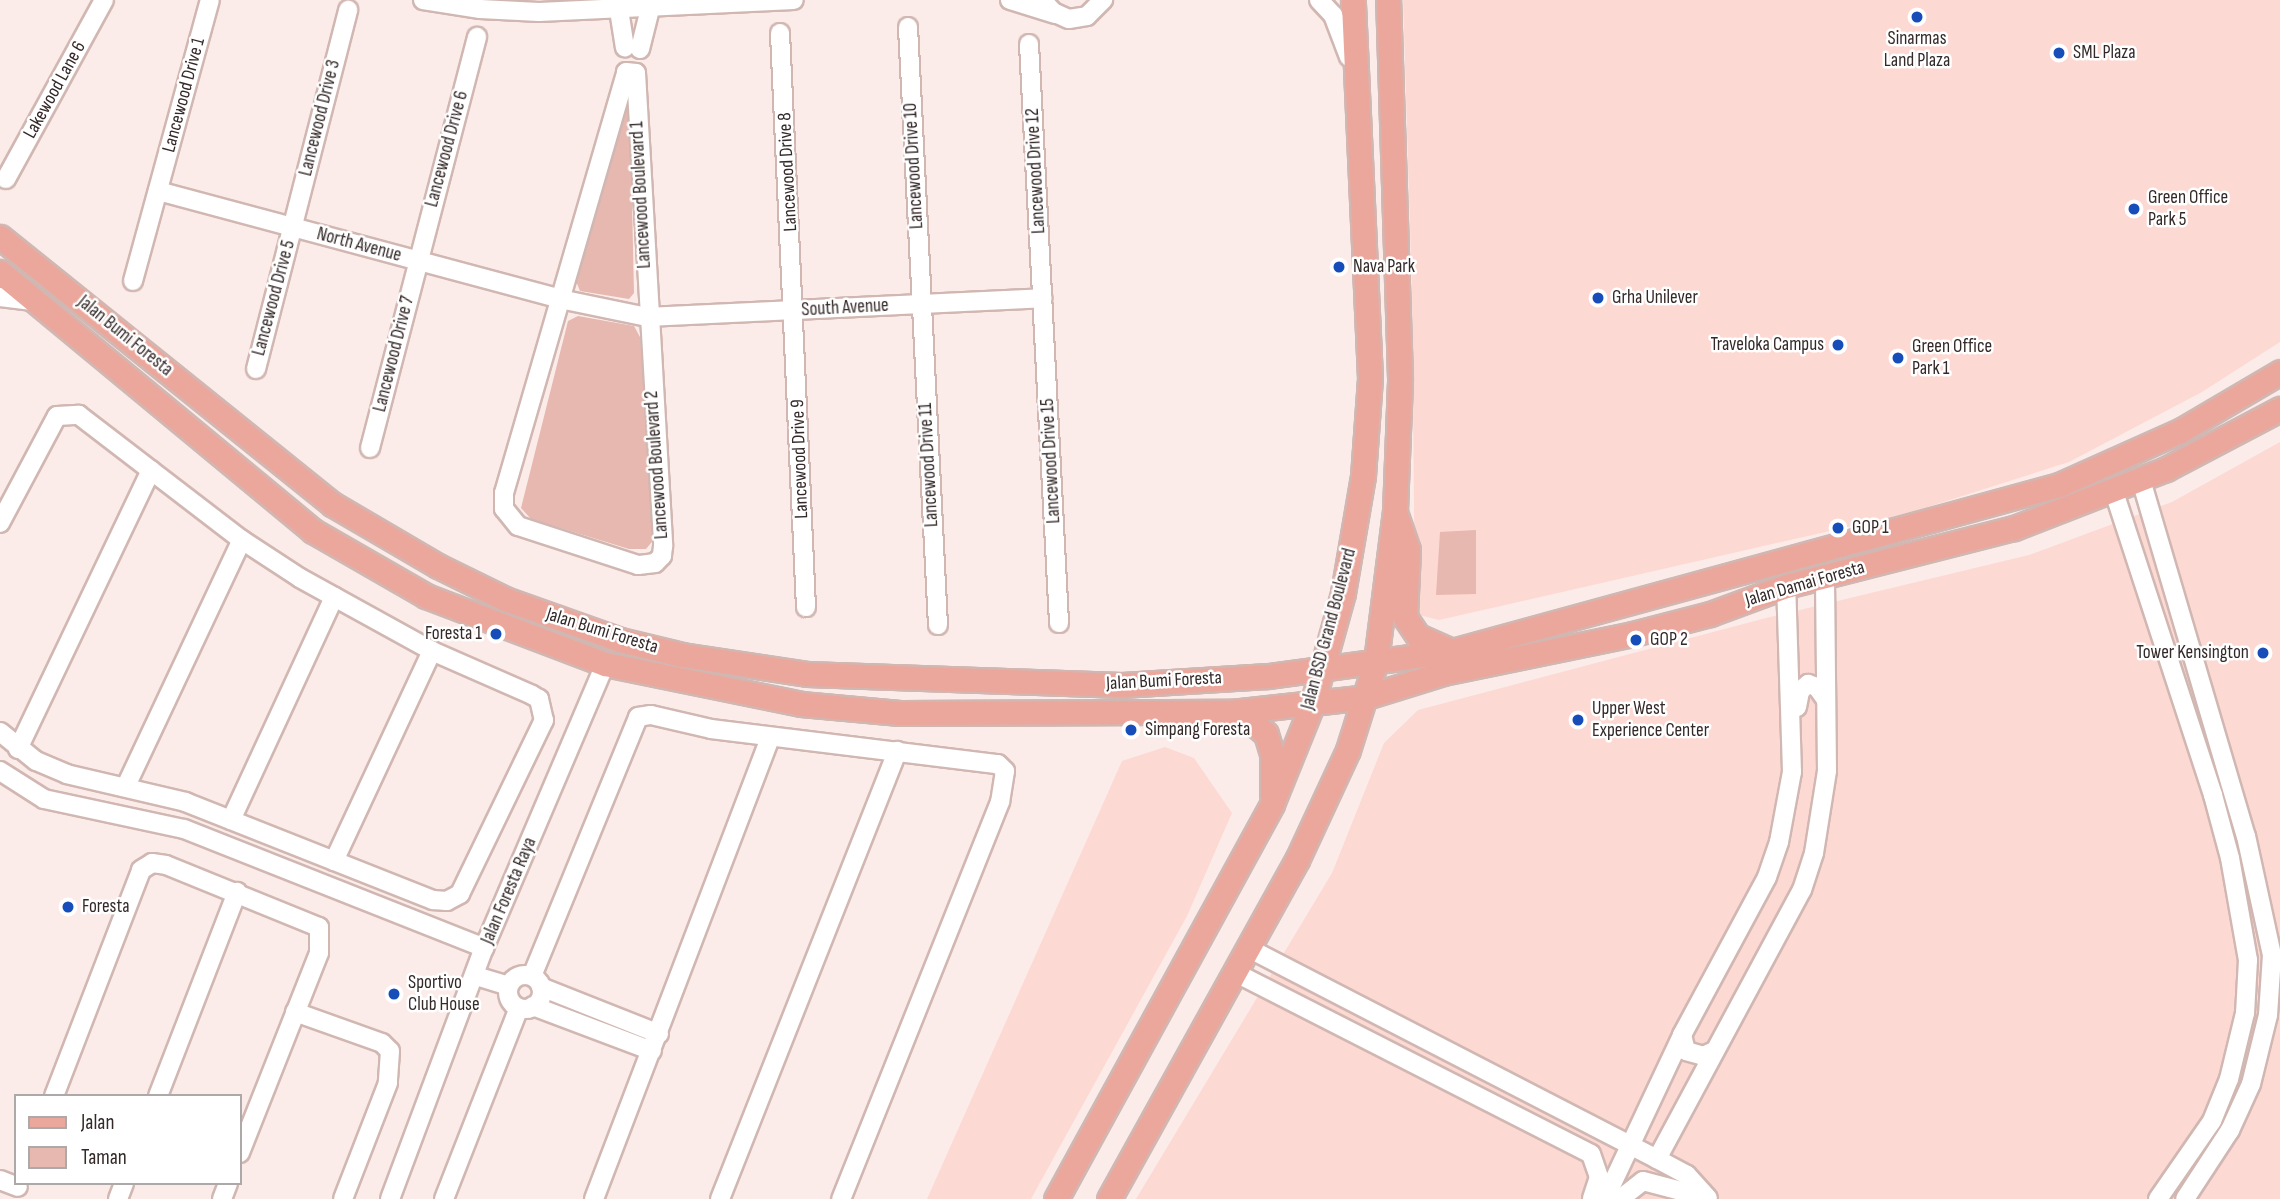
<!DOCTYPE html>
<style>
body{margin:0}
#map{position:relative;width:2280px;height:1199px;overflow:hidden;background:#fcece9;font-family:"Sofia Sans Condensed",sans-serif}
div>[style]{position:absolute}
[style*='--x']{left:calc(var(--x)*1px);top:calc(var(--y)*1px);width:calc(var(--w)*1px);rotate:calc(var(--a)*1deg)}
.built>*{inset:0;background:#fdd9d3}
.green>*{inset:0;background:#e6b8b0}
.roads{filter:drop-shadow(2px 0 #d1b7b2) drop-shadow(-2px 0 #d1b7b2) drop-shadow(0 2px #d1b7b2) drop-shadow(0 -2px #d1b7b2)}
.minor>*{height:18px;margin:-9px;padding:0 9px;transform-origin:9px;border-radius:9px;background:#fff}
.minor>.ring{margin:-9px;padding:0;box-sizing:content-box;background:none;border:18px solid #fff;border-radius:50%}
.major>*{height:23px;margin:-11.5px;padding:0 11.5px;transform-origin:11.5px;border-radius:11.5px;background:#eca79d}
.dots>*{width:19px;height:19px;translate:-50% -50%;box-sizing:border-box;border:4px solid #fff;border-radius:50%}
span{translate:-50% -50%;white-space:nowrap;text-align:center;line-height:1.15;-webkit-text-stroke:5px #fff;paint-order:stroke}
.poi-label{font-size:19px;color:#332928}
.left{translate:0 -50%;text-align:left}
.right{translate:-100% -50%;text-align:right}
.street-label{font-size:19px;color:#332928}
.legend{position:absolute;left:14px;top:1094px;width:228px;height:91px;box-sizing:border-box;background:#fff;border:2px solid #ada9a9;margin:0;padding:9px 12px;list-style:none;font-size:21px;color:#332928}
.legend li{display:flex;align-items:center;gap:14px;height:35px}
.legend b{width:35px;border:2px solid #ada9a9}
</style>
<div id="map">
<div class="built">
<i style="clip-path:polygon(1403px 0,2280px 0,2280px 342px,2202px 392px,2069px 462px,1909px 513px,1439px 620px,1415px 614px,1412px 292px)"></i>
<i style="clip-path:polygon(2280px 442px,2280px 1199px,1136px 1199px,1332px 873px,1384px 743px,1418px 710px,1766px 618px,2029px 555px,2172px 502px)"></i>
<i style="clip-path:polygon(1165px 747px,1194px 758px,1232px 813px,1187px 916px,1031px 1199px,927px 1199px,1122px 761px)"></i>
</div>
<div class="green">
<i style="clip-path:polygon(626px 108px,630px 112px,634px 293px,629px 299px,580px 291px,576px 281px,621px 111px)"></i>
<i style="clip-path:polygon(578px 316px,634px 326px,640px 337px,656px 537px,646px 549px,629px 549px,531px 519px,521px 508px,568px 321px)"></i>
<i style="clip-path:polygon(1476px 530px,1476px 594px,1436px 595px,1440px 532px)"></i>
</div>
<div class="roads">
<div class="minor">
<i style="--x:423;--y:0;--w:58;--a:9"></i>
<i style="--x:480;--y:9;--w:59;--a:2.9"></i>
<i style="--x:539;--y:12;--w:255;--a:-2.7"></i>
<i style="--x:1010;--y:0;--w:47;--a:17.3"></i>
<i style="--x:1042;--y:0;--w:16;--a:47"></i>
<i style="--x:1053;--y:12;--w:17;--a:24"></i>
<i style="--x:1069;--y:19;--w:18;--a:-9"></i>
<i style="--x:1087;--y:16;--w:23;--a:-45"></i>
<i style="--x:1319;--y:0;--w:21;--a:47"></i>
<i style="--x:1333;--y:15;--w:45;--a:69.1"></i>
<i style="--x:619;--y:10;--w:38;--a:81"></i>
<i style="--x:908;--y:27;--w:599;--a:87.13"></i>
<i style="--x:780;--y:33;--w:575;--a:87.41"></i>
<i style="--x:1029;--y:44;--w:580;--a:87.03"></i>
<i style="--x:640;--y:49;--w:41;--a:-76"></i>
<i style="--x:626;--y:72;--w:10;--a:6"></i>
<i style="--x:636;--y:73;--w:474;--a:86.7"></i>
<i style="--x:663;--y:546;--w:10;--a:96"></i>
<i style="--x:662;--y:556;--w:10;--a:135"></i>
<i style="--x:655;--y:563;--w:17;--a:173"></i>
<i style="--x:638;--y:565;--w:126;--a:-162"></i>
<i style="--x:518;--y:526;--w:22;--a:-129"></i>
<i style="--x:504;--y:509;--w:16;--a:-90"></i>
<i style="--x:504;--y:493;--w:438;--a:-73.8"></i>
<i style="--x:6;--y:179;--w:204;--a:-61.3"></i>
<i style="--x:158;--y:191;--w:416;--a:15"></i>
<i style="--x:560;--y:299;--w:89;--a:11.7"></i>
<i style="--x:647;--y:317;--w:396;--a:-2.7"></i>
<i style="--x:133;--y:281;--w:291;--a:-74.7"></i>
<i style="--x:0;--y:297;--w:39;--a:7"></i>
<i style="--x:256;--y:369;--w:371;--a:-75.6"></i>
<i style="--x:370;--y:448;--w:425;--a:-75.4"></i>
<i style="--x:2141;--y:480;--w:371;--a:73.6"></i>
<i style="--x:2246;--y:836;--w:122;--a:77.7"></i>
<i style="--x:2272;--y:955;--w:60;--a:93.8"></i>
<i style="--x:2268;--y:1015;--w:71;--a:103.8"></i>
<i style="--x:2251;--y:1084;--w:51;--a:114.5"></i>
<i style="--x:2230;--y:1130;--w:82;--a:123.1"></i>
<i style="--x:2114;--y:492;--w:319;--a:71.9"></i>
<i style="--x:2213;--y:795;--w:65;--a:74.9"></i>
<i style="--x:2230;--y:858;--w:104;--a:80"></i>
<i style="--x:2248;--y:960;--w:53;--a:93.2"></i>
<i style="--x:2245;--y:1013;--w:68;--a:103.6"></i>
<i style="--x:2229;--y:1079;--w:45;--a:112"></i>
<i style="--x:2212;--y:1121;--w:95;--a:124.7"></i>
<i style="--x:0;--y:523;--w:121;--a:-62"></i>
<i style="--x:57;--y:416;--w:22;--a:-3"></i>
<i style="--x:79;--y:415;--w:205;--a:37.5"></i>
<i style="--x:242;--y:540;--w:69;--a:33.2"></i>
<i style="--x:300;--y:578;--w:151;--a:28.9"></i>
<i style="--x:432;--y:651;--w:109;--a:23.7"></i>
<i style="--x:532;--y:695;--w:8;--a:30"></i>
<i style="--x:539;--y:699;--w:22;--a:77"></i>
<i style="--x:544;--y:720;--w:193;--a:115.8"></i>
<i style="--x:460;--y:894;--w:15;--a:152"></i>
<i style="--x:447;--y:901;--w:14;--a:-176"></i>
<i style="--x:433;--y:900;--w:266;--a:-158.4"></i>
<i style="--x:186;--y:802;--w:122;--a:-166.8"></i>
<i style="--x:67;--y:774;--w:34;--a:-157"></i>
<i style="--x:36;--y:761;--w:46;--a:-141.1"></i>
<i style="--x:1797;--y:707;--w:16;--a:-79"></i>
<i style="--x:1800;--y:691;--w:11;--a:-41"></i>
<i style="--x:1808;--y:684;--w:9;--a:18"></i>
<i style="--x:1817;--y:687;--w:16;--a:55"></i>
<i style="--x:18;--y:749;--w:309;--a:-64.5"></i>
<i style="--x:0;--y:771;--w:52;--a:32.5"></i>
<i style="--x:44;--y:799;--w:143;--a:12.1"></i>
<i style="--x:184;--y:829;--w:323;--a:21.6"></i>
<i style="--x:126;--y:786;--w:272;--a:-64.8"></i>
<i style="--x:231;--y:820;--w:246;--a:-65.2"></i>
<i style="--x:334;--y:861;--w:232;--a:-65"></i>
<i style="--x:1250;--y:949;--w:458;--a:27.3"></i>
<i style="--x:1657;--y:1159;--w:34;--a:28"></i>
<i style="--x:1687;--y:1175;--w:28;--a:48"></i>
<i style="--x:1236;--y:973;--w:398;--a:27"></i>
<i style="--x:1591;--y:1154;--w:24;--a:71"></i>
<i style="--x:1599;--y:1177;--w:23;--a:108"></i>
<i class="ring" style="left:508px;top:975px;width:16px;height:16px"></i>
<i style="--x:476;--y:976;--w:34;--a:17"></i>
<i style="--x:532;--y:976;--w:280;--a:-67.7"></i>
<i style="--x:638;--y:717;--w:13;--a:-9"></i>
<i style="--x:651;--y:715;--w:62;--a:13.1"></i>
<i style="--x:711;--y:729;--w:289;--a:7"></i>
<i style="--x:998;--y:764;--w:10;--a:45"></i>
<i style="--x:1005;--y:771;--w:31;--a:99"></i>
<i style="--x:1000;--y:802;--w:428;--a:111.8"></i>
<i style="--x:541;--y:987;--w:127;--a:21.7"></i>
<i style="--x:533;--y:1006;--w:127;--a:20.7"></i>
<i style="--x:295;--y:1012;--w:92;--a:19.6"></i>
<i style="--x:382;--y:1043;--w:11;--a:45"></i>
<i style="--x:390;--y:1051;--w:32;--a:94"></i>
<i style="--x:388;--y:1083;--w:124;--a:111.2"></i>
<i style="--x:1682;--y:1035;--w:16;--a:76"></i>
<i style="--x:1686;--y:1051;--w:18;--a:16"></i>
<i style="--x:1703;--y:1056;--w:12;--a:-24"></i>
<i style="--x:54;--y:1096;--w:242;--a:-68.9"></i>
<i style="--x:141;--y:870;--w:13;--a:-32"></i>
<i style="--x:152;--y:863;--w:14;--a:8"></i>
<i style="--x:166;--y:865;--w:165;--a:22.1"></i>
<i style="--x:319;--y:927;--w:26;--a:90"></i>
<i style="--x:319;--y:953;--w:215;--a:111.6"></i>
<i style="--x:158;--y:1096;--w:219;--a:-68.8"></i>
<i style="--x:1657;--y:1159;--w:306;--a:-61.7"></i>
<i style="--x:1802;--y:890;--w:39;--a:-72"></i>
<i style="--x:1814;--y:853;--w:83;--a:-81"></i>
<i style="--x:1827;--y:771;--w:196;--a:-90.6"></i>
<i style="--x:0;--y:1180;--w:19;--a:21"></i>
<i style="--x:118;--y:1199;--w:17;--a:-69"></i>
<i style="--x:222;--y:1199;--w:17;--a:-69"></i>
<i style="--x:390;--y:1199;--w:268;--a:-69.5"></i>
<i style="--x:484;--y:948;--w:309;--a:-66.9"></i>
<i style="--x:444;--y:1199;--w:205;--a:-68.6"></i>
<i style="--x:594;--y:1199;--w:494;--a:-69.1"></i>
<i style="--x:720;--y:1199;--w:482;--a:-68.4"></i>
<i style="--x:1605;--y:1199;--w:181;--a:-64.8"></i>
<i style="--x:1682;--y:1035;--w:179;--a:-61.7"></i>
<i style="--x:1767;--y:877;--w:37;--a:-71"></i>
<i style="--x:1779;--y:842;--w:71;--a:-79.5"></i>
<i style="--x:1792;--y:772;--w:186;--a:-91.8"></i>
<i style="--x:1620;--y:1199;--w:29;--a:-38"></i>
<i style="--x:1643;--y:1181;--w:67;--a:14.7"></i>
</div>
<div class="major">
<i style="--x:0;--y:237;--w:426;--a:38.8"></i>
<i style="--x:332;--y:504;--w:123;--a:30.3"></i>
<i style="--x:438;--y:566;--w:75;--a:26.2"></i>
<i style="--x:505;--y:599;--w:122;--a:19.6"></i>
<i style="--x:620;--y:640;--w:64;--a:13.6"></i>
<i style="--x:682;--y:655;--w:126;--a:8.6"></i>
<i style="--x:807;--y:674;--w:315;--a:2"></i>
<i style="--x:1122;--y:685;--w:146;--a:-3.5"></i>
<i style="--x:1268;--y:676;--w:186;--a:-7.7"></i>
<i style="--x:1452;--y:651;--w:629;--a:-15.3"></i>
<i style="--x:2059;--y:485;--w:133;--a:-24.1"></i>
<i style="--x:2180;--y:431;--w:116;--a:-30.5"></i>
<i style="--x:0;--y:272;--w:406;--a:39.6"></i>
<i style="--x:313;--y:531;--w:130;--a:29.9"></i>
<i style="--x:426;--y:596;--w:191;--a:20.8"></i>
<i style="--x:605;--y:664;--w:200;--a:11.5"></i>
<i style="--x:801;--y:704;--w:99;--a:5.2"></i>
<i style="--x:900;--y:713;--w:331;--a:-0.2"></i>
<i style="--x:1231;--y:712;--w:136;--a:-6.3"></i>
<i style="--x:1366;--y:697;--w:81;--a:-17.3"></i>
<i style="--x:1443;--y:673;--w:194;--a:-11.6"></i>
<i style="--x:1633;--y:634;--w:80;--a:-14.6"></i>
<i style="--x:1710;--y:614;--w:81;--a:-20.2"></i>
<i style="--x:1786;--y:586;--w:235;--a:-14.3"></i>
<i style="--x:2014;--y:528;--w:163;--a:-21.2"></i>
<i style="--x:2166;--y:469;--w:129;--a:-27.8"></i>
<i style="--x:1395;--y:512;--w:40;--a:71.1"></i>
<i style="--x:1408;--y:550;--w:67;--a:92.6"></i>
<i style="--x:1405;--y:617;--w:23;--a:56"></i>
<i style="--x:1418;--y:636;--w:37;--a:24"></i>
<i style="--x:1231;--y:712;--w:21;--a:23"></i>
<i style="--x:1250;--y:720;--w:21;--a:41"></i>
<i style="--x:1266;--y:734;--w:21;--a:73"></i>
<i style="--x:1272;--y:754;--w:40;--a:90"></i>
<i style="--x:1056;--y:1199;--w:450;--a:-61.3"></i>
<i style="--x:1272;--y:804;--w:107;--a:-68"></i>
<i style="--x:1312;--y:705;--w:116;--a:-74.5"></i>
<i style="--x:1343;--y:593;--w:119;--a:-80.3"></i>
<i style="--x:1363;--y:476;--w:98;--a:-85.9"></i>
<i style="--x:1370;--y:378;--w:378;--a:-92.6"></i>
<i style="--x:1109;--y:1199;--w:388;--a:-61"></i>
<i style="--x:1297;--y:860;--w:121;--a:-65.1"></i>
<i style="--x:1348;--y:750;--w:93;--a:-72.5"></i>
<i style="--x:1376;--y:661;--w:151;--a:-82.8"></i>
<i style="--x:1395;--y:511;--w:133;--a:-87.8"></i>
<i style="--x:1400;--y:378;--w:378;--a:-91.8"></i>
</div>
</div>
<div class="dots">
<i style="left:1917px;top:17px;background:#164db9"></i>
<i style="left:2059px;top:53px;background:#164db9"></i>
<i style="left:2134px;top:209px;background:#164db9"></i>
<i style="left:1339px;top:267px;background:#164db9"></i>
<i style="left:1598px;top:298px;background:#164db9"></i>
<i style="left:1838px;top:345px;background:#164db9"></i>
<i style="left:1898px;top:358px;background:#164db9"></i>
<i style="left:1838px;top:528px;background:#164db9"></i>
<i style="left:496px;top:634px;background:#164db9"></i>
<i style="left:1636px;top:640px;background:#164db9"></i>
<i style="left:2263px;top:653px;background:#164db9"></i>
<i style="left:1578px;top:720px;background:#164db9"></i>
<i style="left:1131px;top:730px;background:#164db9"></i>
<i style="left:68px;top:907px;background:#164db9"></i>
<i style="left:394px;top:994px;background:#164db9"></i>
</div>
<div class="poi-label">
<span style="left:1917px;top:50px">Sinarmas<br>Land Plaza</span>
<span class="left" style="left:2073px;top:53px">SML Plaza</span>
<span class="left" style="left:2148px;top:209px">Green Office<br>Park 5</span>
<span class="left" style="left:1353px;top:267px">Nava Park</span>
<span class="left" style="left:1612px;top:298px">Grha Unilever</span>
<span class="right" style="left:1824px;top:345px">Traveloka Campus</span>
<span class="left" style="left:1912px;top:358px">Green Office<br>Park 1</span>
<span class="left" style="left:1852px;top:528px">GOP 1</span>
<span class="right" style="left:482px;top:634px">Foresta 1</span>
<span class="left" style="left:1650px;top:640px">GOP 2</span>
<span class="right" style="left:2249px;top:653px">Tower Kensington</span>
<span class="left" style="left:1592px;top:720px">Upper West<br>Experience Center</span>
<span class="left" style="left:1145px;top:730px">Simpang Foresta</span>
<span class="left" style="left:82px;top:907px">Foresta</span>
<span class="left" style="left:408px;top:994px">Sportivo<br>Club House</span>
</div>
<div class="street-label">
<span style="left:55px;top:90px;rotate:-61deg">Lakewood Lane 6</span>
<span style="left:184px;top:95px;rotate:-75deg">Lancewood Drive 1</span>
<span style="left:320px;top:118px;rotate:-76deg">Lancewood Drive 3</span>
<span style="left:447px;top:149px;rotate:-75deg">Lancewood Drive 6</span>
<span style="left:914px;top:166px;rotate:-93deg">Lancewood Drive 10</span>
<span style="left:1036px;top:171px;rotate:-93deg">Lancewood Drive 12</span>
<span style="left:788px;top:172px;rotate:-93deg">Lancewood Drive 8</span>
<span style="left:641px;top:195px;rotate:-93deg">Lancewood Boulevard 1</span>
<span style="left:359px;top:245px;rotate:15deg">North Avenue</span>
<span style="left:274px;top:298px;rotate:-75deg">Lancewood Drive 5</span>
<span style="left:845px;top:308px;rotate:-3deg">South Avenue</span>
<span style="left:125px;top:336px;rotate:39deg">Jalan Bumi Foresta</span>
<span style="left:394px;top:354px;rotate:-76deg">Lancewood Drive 7</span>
<span style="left:800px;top:459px;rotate:-92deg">Lancewood Drive 9</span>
<span style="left:1051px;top:461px;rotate:-93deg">Lancewood Drive 15</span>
<span style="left:657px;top:465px;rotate:-94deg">Lancewood Boulevard 2</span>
<span style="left:929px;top:465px;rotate:-93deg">Lancewood Drive 11</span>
<span style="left:1805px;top:584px;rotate:-16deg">Jalan Damai Foresta</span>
<span style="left:1329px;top:629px;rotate:-75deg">Jalan BSD Grand Boulevard</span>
<span style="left:602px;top:631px;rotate:17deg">Jalan Bumi Foresta</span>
<span style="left:1164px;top:681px;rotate:-3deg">Jalan Bumi Foresta</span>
<span style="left:509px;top:891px;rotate:-67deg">Jalan Foresta Raya</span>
</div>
<ul class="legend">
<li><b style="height:9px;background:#eca79d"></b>Jalan</li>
<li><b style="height:19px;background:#e6b8b0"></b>Taman</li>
</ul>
</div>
